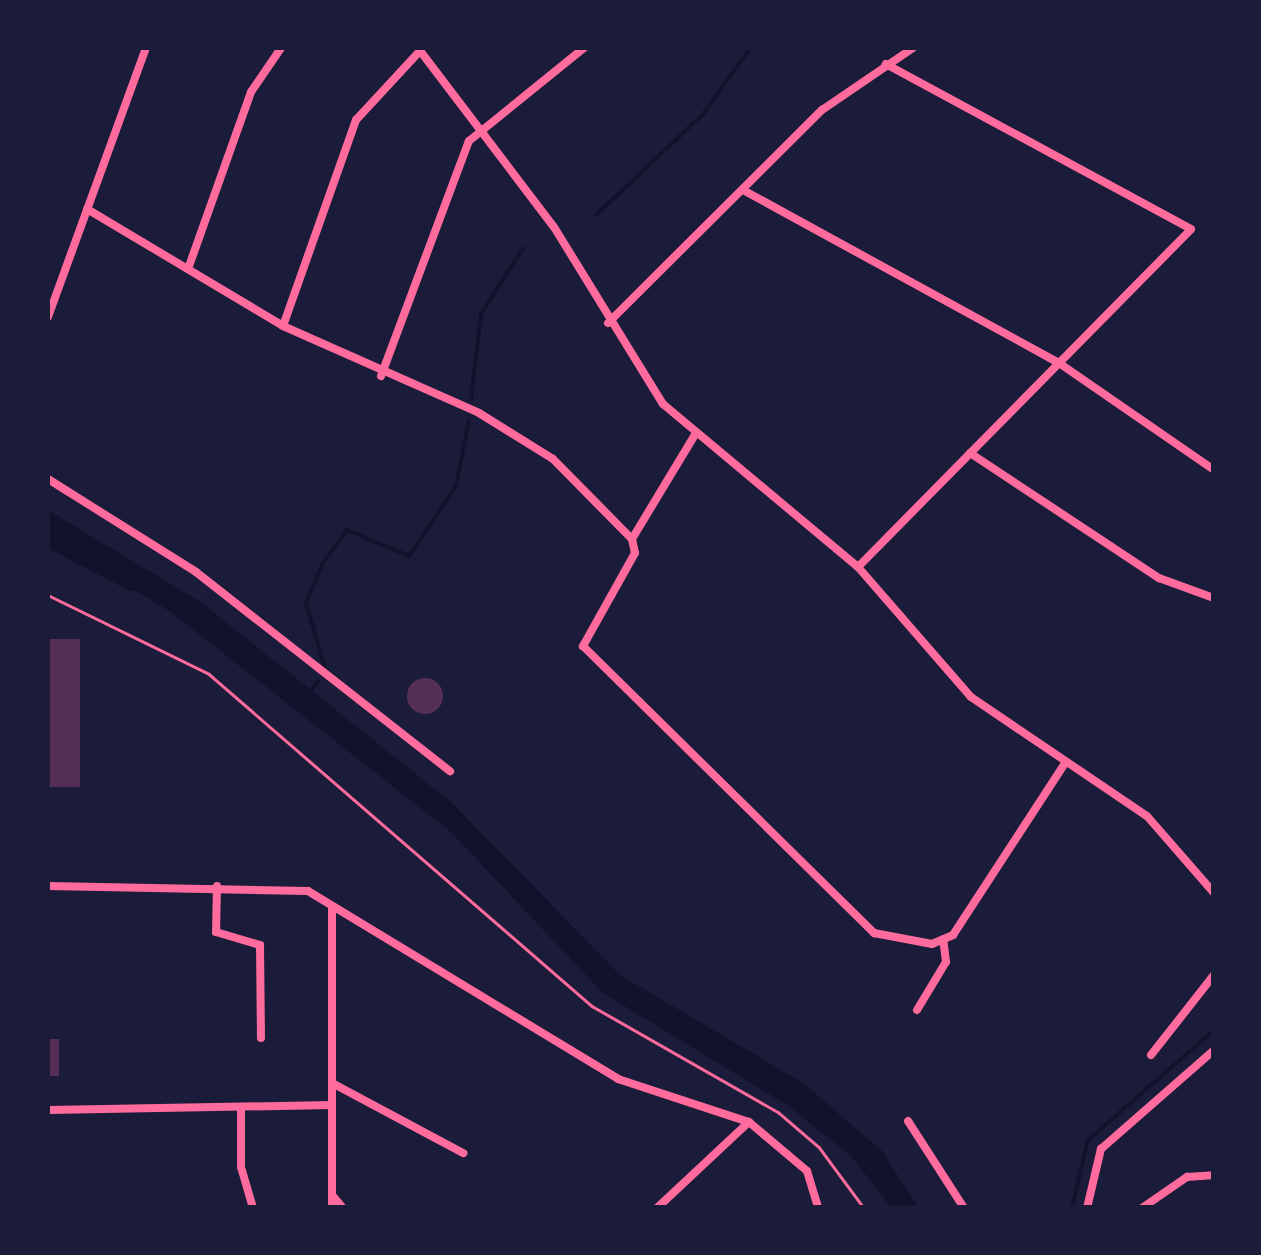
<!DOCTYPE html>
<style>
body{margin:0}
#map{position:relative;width:1261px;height:1255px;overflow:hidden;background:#1b1b3a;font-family:"Nunito Sans",sans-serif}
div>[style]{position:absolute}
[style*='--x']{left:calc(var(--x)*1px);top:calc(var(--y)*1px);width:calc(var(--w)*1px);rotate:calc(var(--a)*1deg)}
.water>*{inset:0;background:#12122b}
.stream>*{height:4px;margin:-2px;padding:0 2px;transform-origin:2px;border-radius:2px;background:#12122b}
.river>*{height:22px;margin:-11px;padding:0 11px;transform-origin:11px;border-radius:11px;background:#12122b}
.building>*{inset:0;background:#542f53;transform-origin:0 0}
.round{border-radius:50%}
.path>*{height:2.5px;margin:-1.25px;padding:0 1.25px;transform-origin:1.25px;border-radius:1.25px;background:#ff6b9d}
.minor>*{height:8px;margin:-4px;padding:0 4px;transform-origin:4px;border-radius:4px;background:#ff6b9d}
span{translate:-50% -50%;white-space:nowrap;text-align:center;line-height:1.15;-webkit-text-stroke:8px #1b1b3a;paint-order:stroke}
.frame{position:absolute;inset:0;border:50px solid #1b1b3a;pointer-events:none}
</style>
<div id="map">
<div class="water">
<i style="clip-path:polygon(48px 510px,202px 603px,451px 802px,620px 975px,803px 1083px,882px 1151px,918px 1207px,891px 1207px,850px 1155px,787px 1105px,603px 993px,451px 832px,171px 612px,48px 537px)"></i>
</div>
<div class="stream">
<i style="--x:596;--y:215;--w:147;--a:-43.3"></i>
<i style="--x:703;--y:114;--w:81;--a:-54.5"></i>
<i style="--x:471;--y:399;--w:86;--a:-83.3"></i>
<i style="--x:481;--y:314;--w:78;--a:-57.5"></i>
<i style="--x:326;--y:671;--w:71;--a:-106.4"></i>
<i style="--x:306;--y:603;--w:43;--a:-67"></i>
<i style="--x:323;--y:563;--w:41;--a:-54"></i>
<i style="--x:347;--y:530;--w:67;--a:22.8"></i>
<i style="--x:409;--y:556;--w:84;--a:-56.1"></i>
<i style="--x:456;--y:486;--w:67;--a:-78.9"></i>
<i style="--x:309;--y:694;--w:16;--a:-55"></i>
<i style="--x:1072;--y:1208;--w:70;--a:-76.8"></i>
<i style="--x:1088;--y:1140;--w:167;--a:-41.1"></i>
</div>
<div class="river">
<i style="--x:48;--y:536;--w:96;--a:27.4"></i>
</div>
<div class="building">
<i style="left:48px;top:639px;width:32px;height:148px"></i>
<i class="round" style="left:407px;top:678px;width:36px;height:36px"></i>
<i style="left:48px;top:1039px;width:11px;height:37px"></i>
</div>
<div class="path">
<i style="--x:48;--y:595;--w:179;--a:26.1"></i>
<i style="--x:209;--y:674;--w:507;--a:40.92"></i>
<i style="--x:592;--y:1006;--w:214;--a:29.7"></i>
<i style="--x:778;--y:1112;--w:54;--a:40.5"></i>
<i style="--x:819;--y:1147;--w:76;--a:53.6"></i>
</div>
<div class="minor">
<i style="--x:418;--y:48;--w:225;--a:52.8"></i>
<i style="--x:554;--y:227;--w:208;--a:58.4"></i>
<i style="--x:663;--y:404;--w:254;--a:39.9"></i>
<i style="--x:858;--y:567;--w:172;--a:49"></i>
<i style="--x:971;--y:697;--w:212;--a:34.1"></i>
<i style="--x:1147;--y:816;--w:102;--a:49"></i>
<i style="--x:743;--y:190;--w:360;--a:28.7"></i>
<i style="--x:1059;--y:363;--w:188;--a:34.6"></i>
<i style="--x:87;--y:209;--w:228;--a:30.8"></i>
<i style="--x:283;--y:326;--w:214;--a:23.9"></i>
<i style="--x:479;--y:413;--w:87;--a:31.9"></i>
<i style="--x:553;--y:459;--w:112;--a:45.4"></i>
<i style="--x:632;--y:539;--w:14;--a:78"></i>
<i style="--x:635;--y:553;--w:107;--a:119.2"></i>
<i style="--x:583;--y:646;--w:409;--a:44.6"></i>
<i style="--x:874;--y:933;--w:59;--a:10.7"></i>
<i style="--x:932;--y:944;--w:23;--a:-23"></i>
<i style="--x:953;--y:935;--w:205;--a:-56.9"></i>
<i style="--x:188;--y:269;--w:188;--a:-70.4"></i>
<i style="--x:251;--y:92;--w:53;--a:-55.7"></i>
<i style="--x:48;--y:317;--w:286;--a:-70"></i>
<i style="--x:608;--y:323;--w:302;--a:-44.9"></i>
<i style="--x:822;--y:110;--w:110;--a:-34.3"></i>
<i style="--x:283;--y:326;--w:219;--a:-70.5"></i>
<i style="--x:356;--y:120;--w:94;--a:-47.2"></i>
<i style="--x:381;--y:376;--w:251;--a:-69.5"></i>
<i style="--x:469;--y:141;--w:148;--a:-39"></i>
<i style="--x:970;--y:453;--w:227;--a:33.5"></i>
<i style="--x:1159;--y:578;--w:59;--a:20"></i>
<i style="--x:48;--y:479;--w:175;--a:32.1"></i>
<i style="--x:196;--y:572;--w:323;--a:38.1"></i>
<i style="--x:632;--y:539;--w:124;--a:-58.9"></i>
<i style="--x:858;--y:567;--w:474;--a:-45.4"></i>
<i style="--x:1191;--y:229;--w:347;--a:-151.6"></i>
<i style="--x:48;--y:886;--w:260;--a:1.1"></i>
<i style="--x:308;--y:891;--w:363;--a:31.2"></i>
<i style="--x:618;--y:1079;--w:138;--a:18.2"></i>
<i style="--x:749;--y:1122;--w:76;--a:40.2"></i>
<i style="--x:807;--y:1171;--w:39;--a:73"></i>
<i style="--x:217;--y:886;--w:46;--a:91.2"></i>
<i style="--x:216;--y:932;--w:46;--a:16.5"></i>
<i style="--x:260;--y:945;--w:93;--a:89.4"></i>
<i style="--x:332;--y:906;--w:302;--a:90"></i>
<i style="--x:917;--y:1010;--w:56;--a:-58.9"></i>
<i style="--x:946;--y:962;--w:23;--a:-97"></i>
<i style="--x:1151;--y:1055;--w:102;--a:-51.8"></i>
<i style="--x:332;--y:1083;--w:149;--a:28.1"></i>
<i style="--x:241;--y:1107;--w:60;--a:90"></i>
<i style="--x:241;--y:1167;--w:43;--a:73.7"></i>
<i style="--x:48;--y:1110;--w:284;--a:-1"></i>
<i style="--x:908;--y:1121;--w:103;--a:57.2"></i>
<i style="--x:332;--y:1195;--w:17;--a:50"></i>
<i style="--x:657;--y:1208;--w:126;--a:-43.1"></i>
<i style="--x:1087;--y:1208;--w:61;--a:-76.7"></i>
<i style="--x:1101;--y:1149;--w:150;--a:-41.2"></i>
<i style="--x:1142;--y:1208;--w:55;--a:-34.6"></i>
<i style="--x:1187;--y:1177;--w:27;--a:-4"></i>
</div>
<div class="frame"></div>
</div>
